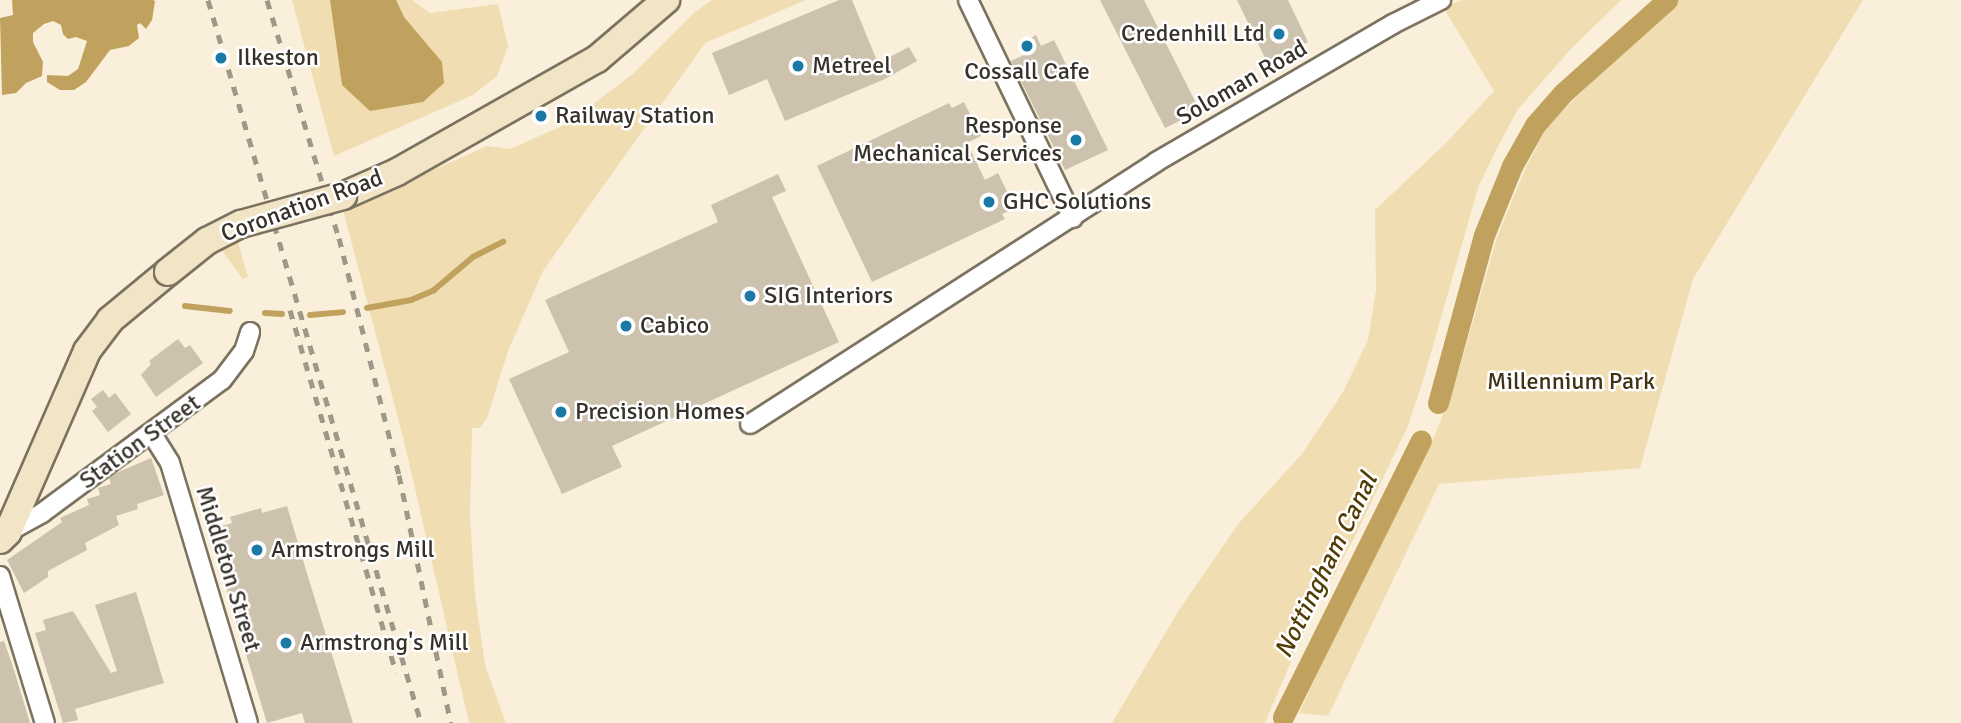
<!DOCTYPE html>
<style>
body{margin:0}
#map{position:relative;width:1961px;height:723px;overflow:hidden;background:#f9efda;font-family:Signika,sans-serif}
div>[style]{position:absolute}
[style*='--x']{left:calc(var(--x)*1px);top:calc(var(--y)*1px);width:calc(var(--w)*1px);rotate:calc(var(--a)*1deg)}
.green>*{inset:0;background:#f1ddb2}
.water>*{inset:0;background:#c0a25e}
.stream>*{height:6px;margin:-3px;padding:0 3px;transform-origin:3px;border-radius:3px;background:#c0a25e}
.canal>*{height:21px;margin:-10.5px;padding:0 10.5px;transform-origin:10.5px;border-radius:10.5px;background:#c0a25e}
.building>*{inset:0;background:#ccc2ae}
.roads{filter:drop-shadow(2px 0 #7b7260) drop-shadow(-2px 0 #7b7260) drop-shadow(0 2px #7b7260) drop-shadow(0 -2px #7b7260)}
.street>*{height:18px;margin:-9px;padding:0 9px;transform-origin:9px;border-radius:9px;background:#fff}
.secondary>*{height:26px;margin:-13px;padding:0 13px;transform-origin:13px;border-radius:13px;background:#f2e5c5}
.rail>*{height:5px;margin-top:-2.5px;transform-origin:0;background:repeating-linear-gradient(90deg,#9f9889 0 9px,transparent 0 18px)}
.bridges{filter:drop-shadow(2px 0 #7b7260) drop-shadow(-2px 0 #7b7260) drop-shadow(0 2px #7b7260) drop-shadow(0 -2px #7b7260)}
.secondary-bridge>*{height:26px;margin:-13px;padding:0 13px;transform-origin:13px;border-radius:13px;background:#f2e5c5}
.dots>*{width:19px;height:19px;translate:-50% -50%;box-sizing:border-box;border:4px solid #fff;border-radius:50%}
span{translate:-50% -50%;white-space:nowrap;text-align:center;line-height:1.15;-webkit-text-stroke:5px #fff;paint-order:stroke}
.poi-label{font-size:24px;color:#36322a}
.right{translate:-100% -50%;text-align:right}
.left{translate:0 -50%;text-align:left}
.street-label{font-size:24px;color:#36322a}
.park-label{font-size:24px;color:#403214}
.water-label{font-size:26px;color:#523d04;font-style:italic}
</style>
<div id="map">
<div class="green">
<i style="clip-path:polygon(292px 0,412px 0,430px 13px,498px 4px,508px 46px,497px 76px,473px 95px,334px 156px)"></i>
<i style="clip-path:polygon(712px 0,806px 0,705px 43px,543px 271px,508px 351px,487px 418px,480px 428px,472px 428px,470px 517px,475px 594px,485px 665px,506px 723px,469px 723px,404px 441px,343px 210px,487px 146px,510px 149px,567px 124px,634px 73px,695px 12px)"></i>
<i style="clip-path:polygon(1463px 0,1621px 0,1569px 51px,1518px 109px,1494px 154px,1478px 188px,1422px 384px,1407px 428px,1355px 536px,1305px 629px,1265px 723px,1112px 723px,1179px 610px,1239px 523px,1302px 454px,1343px 392px,1368px 340px,1376px 290px,1375px 210px,1446px 143px,1494px 91px,1443px 7px)"></i>
<i style="clip-path:polygon(1666px 0,1863px 0,1693px 279px,1640px 468px,1439px 484px,1328px 716px,1299px 713px,1373px 554px,1435px 435px,1457px 377px,1497px 237px,1526px 167px,1548px 125px,1665px 10px)"></i>
<i style="clip-path:polygon(237px 239px,248px 277px,243px 279px,219px 247px)"></i>
</div>
<div class="water">
<i style="clip-path:polygon(12px 0,153px 0,155px 1px,152px 20px,146px 29px,140px 23px,137px 25px,139px 38px,129px 46px,110px 50px,86px 82px,74px 90px,60px 90px,47px 82px,47px 75px,68px 76px,78px 69px,87px 41px,76px 37px,68px 39px,63px 34px,61px 25px,53px 21px,44px 24px,33px 33px,33px 42px,43px 62px,42px 76px,26px 83px,16px 93px,2px 95px,0 18px,13px 15px)"></i>
<i style="clip-path:polygon(330px 0,396px 0,404px 17px,442px 62px,444px 83px,423px 102px,370px 111px,342px 85px)"></i>
</div>
<div class="stream">
<i style="--x:185;--y:306;--w:45;--a:6.3"></i>
<i style="--x:367;--y:308;--w:45;--a:-10.3"></i>
<i style="--x:411;--y:300;--w:25;--a:-23"></i>
<i style="--x:434;--y:290;--w:51;--a:-40.2"></i>
<i style="--x:473;--y:257;--w:34;--a:-27"></i>
<i style="--x:265;--y:313;--w:17;--a:3"></i>
<i style="--x:310;--y:315;--w:33;--a:-5"></i>
</div>
<div class="canal">
<i style="--x:1438;--y:403;--w:174;--a:-74.7"></i>
<i style="--x:1484;--y:235;--w:74;--a:-67.9"></i>
<i style="--x:1512;--y:166;--w:47;--a:-60.7"></i>
<i style="--x:1535;--y:125;--w:43;--a:-48.8"></i>
<i style="--x:1563;--y:93;--w:140;--a:-41.8"></i>
<i style="--x:1283;--y:717;--w:309;--a:-63.5"></i>
</div>
<div class="building">
<i style="clip-path:polygon(839px 0,852px 0,878px 63px,909px 47px,917px 61px,885px 79px,785px 121px,767px 79px,729px 95px,712px 53px)"></i>
<i style="clip-path:polygon(1100px 0,1144px 0,1200px 111px,1165px 128px)"></i>
<i style="clip-path:polygon(1237px 0,1288px 0,1308px 42px,1267px 62px)"></i>
<i style="clip-path:polygon(1036px 35px,1041px 46px,1054px 40px,1108px 150px,1065px 170px,1011px 61px,1026px 54px,1021px 43px)"></i>
<i style="clip-path:polygon(964px 102px,981px 136px,967px 143px,985px 180px,998px 173px,1015px 208px,1002px 214px,1005px 219px,872px 282px,817px 166px,949px 103px,952px 108px)"></i>
<i style="clip-path:polygon(778px 174px,786px 191px,772px 197px,839px 342px,612px 446px,622px 467px,562px 494px,509px 379px,569px 352px,545px 300px,718px 222px,711px 205px)"></i>
<i style="clip-path:polygon(178px 339px,185px 348px,190px 345px,203px 363px,156px 397px,141px 375px,151px 364px,149px 361px)"></i>
<i style="clip-path:polygon(103px 390px,109px 398px,115px 393px,131px 414px,108px 432px,92px 411px,97px 407px,91px 399px)"></i>
<i style="clip-path:polygon(151px 458px,164px 495px,137px 504px,138px 509px,116px 516px,119px 525px,85px 543px,87px 550px,48px 571px,48px 577px,24px 593px,7px 560px,62px 522px,60px 518px,89px 505px,87px 499px,100px 495px,98px 488px,111px 484px,109px 478px,114px 474px)"></i>
<i style="clip-path:polygon(287px 506px,306px 570px,353px 723px,305px 723px,302px 713px,267px 723px,208px 530px,232px 523px,230px 517px,261px 508px,262px 513px)"></i>
<i style="clip-path:polygon(136px 592px,164px 683px,75px 709px,78px 720px,63px 723px,35px 633px,46px 630px,43px 620px,73px 611px,111px 673px,117px 671px,95px 605px)"></i>
<i style="clip-path:polygon(4px 641px,14px 670px,30px 723px,0 723px,0 642px)"></i>
</div>
<div class="roads">
<div class="street">
<i style="--x:968;--y:0;--w:242;--a:64.3"></i>
<i style="--x:750;--y:424;--w:483;--a:-32.8"></i>
<i style="--x:1156;--y:162;--w:274;--a:-30.2"></i>
<i style="--x:1393;--y:24;--w:54;--a:-26.6"></i>
<i style="--x:152;--y:434;--w:34;--a:58"></i>
<i style="--x:170;--y:463;--w:271;--a:73.3"></i>
<i style="--x:8;--y:532;--w:39;--a:-29"></i>
<i style="--x:42;--y:513;--w:224;--a:-36.5"></i>
<i style="--x:222;--y:380;--w:36;--a:-53"></i>
<i style="--x:244;--y:351;--w:20;--a:-72"></i>
<i style="--x:0;--y:576;--w:154;--a:73"></i>
</div>
<div class="secondary">
<i style="--x:343;--y:196;--w:59;--a:-24"></i>
<i style="--x:397;--y:172;--w:230;--a:-29.5"></i>
<i style="--x:597;--y:59;--w:91;--a:-40.5"></i>
<i style="--x:0;--y:540;--w:11;--a:-45"></i>
<i style="--x:8;--y:532;--w:197;--a:-66.4"></i>
<i style="--x:87;--y:351;--w:39;--a:-53"></i>
<i style="--x:110;--y:320;--w:75;--a:-39.6"></i>
</div>
</div>
<div class="rail">
<i style="--x:208;--y:0;--w:754;--a:73.58"></i>
<i style="--x:267;--y:0;--w:249;--a:73.2"></i>
<i style="--x:339;--y:238;--w:244;--a:75.8"></i>
<i style="--x:399;--y:475;--w:253;--a:78.2"></i>
<i style="--x:290;--y:310;--w:378;--a:73.7"></i>
</div>
<div class="bridges">
<div class="secondary-bridge">
<i style="--x:168;--y:272;--w:50;--a:-38.5"></i>
<i style="--x:207;--y:241;--w:38;--a:-27"></i>
<i style="--x:241;--y:224;--w:106;--a:-15.4"></i>
</div>
</div>
<div class="dots">
<i style="left:1279px;top:34px;background:#1b79a6"></i>
<i style="left:1027px;top:46px;background:#1b79a6"></i>
<i style="left:221px;top:58px;background:#1b79a6"></i>
<i style="left:798px;top:66px;background:#1b79a6"></i>
<i style="left:541px;top:116px;background:#1b79a6"></i>
<i style="left:1076px;top:140px;background:#1b79a6"></i>
<i style="left:989px;top:202px;background:#1b79a6"></i>
<i style="left:750px;top:296px;background:#1b79a6"></i>
<i style="left:626px;top:326px;background:#1b79a6"></i>
<i style="left:561px;top:412px;background:#1b79a6"></i>
<i style="left:257px;top:550px;background:#1b79a6"></i>
<i style="left:286px;top:643px;background:#1b79a6"></i>
</div>
<div class="poi-label">
<span class="right" style="left:1265px;top:34px">Credenhill Ltd</span>
<span class="left" style="left:237px;top:58px">Ilkeston</span>
<span class="left" style="left:812px;top:66px">Metreel</span>
<span style="left:1027px;top:72px">Cossall Cafe</span>
<span class="left" style="left:555px;top:116px">Railway Station</span>
<span class="right" style="left:1062px;top:140px">Response<br>Mechanical Services</span>
<span class="left" style="left:1003px;top:202px">GHC Solutions</span>
<span class="left" style="left:764px;top:296px">SIG Interiors</span>
<span class="left" style="left:640px;top:326px">Cabico</span>
<span class="left" style="left:575px;top:412px">Precision Homes</span>
<span class="left" style="left:271px;top:550px">Armstrongs Mill</span>
<span class="left" style="left:300px;top:643px">Armstrong's Mill</span>
</div>
<div class="street-label">
<span style="left:1242px;top:83px;rotate:-30deg">Soloman Road</span>
<span style="left:302px;top:206px;rotate:-20deg">Coronation Road</span>
<span style="left:140px;top:442px;rotate:-36deg">Station Street</span>
<span style="left:228px;top:569px;rotate:73deg">Middleton Street</span>
</div>
<div class="park-label">
<span style="left:1571px;top:382px">Millennium Park</span>
</div>
<div class="water-label">
<span style="left:1327px;top:566px;rotate:-64deg">Nottingham Canal</span>
</div>
</div>
